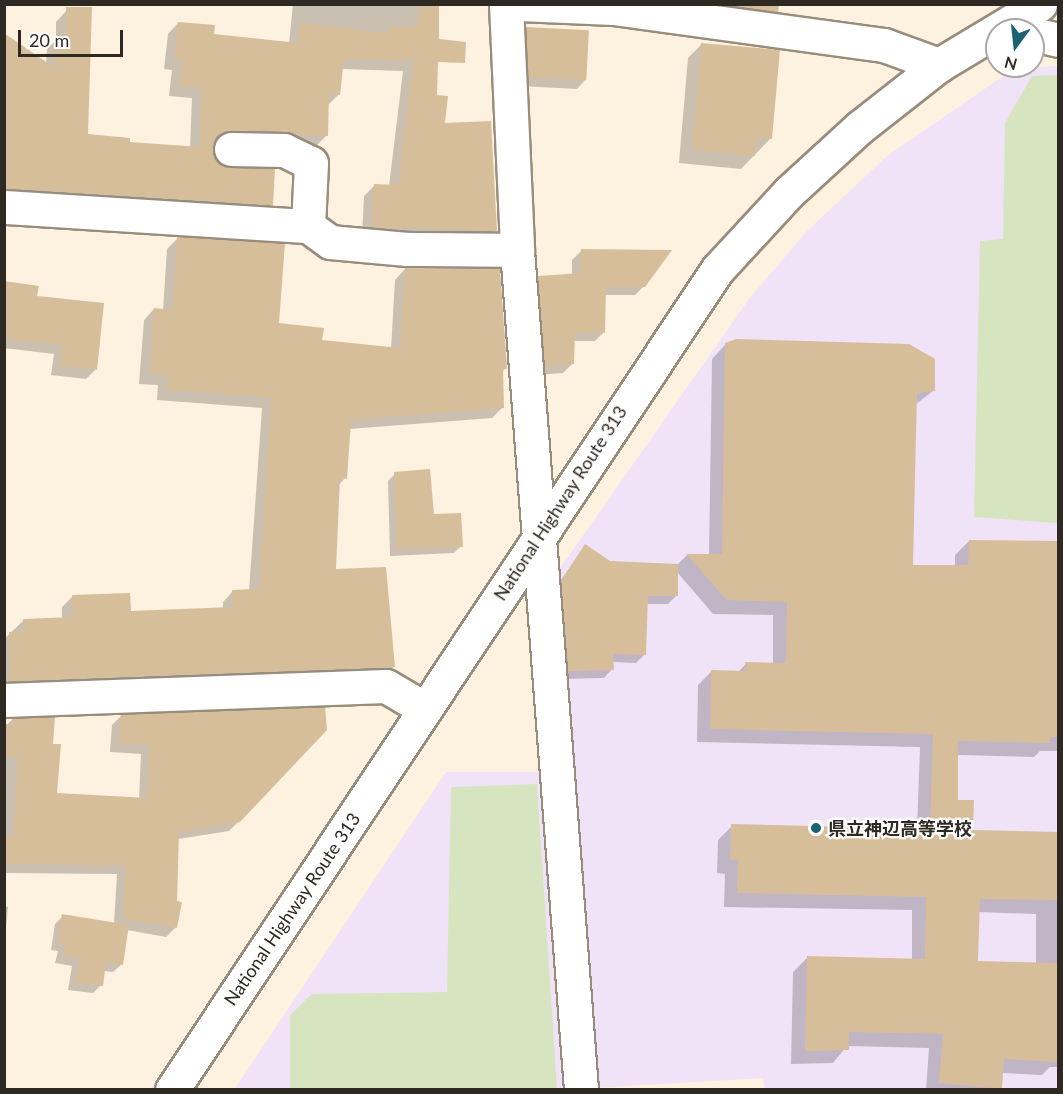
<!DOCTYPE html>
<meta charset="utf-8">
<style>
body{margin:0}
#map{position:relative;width:1063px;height:1094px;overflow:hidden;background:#fdf1df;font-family:Lato,"Noto Sans JP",sans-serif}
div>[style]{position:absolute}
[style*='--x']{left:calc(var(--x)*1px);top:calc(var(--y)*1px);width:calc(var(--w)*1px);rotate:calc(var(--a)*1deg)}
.education>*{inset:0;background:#f0e3f7}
.green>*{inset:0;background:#d7e4c0}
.shadow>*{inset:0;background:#0003}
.building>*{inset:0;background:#d7be9a;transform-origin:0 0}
.roads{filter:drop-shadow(2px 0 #988d7d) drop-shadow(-2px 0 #988d7d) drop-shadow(0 2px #988d7d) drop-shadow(0 -2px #988d7d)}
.minor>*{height:33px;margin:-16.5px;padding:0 16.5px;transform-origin:16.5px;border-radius:16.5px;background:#fff}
.highway>*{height:33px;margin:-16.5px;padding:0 16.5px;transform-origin:16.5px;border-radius:16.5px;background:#fff}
.dots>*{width:16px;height:16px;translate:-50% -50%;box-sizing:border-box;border:3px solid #fff;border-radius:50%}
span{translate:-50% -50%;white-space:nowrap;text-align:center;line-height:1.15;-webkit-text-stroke:4.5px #fff;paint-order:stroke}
.street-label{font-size:18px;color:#2e2922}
.poi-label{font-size:18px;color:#2e2922;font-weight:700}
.left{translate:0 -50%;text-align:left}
.frame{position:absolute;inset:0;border:6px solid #2e2922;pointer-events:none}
.north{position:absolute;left:985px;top:18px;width:60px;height:60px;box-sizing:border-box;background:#fff;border:2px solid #aba9a7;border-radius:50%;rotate:195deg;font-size:16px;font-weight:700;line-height:24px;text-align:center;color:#2e2922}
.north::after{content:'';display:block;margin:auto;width:21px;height:27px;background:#1b6272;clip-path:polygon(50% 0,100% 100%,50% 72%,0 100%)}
.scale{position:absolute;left:18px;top:30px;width:105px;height:27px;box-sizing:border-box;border:3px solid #2e2922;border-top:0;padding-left:8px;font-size:18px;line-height:21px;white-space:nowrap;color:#2e2922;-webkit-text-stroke:4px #fff;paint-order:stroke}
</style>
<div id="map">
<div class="education">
<i style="clip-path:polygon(1058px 66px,1058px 1089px,765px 1090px,763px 1078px,594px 1088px,554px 577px,749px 299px,806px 232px,887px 156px,1015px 68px)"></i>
<i style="clip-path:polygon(446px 772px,540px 772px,564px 1089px,234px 1090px)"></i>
</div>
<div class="green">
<i style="clip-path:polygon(1058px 75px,1058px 523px,974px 517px,980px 241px,1003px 239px,1005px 123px,1032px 76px)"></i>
<i style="clip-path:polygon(537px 784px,557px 1089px,290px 1089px,290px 1015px,312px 994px,447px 992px,451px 787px)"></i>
</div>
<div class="shadow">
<i style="clip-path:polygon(293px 4px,439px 4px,435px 96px,443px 125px,496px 230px,485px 241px,362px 237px,364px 196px,374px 186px,389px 186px,403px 71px,341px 69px,339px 94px,328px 105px,326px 136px,316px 146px,220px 140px,213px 144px,213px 158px,271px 204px,261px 215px,4px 199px,4px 44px,46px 63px,47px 49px,56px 40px,56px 22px,66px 11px,86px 136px,128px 144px,190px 148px,192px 98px,169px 96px,172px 70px,164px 69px,168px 34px,178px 23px,212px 36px,289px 44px)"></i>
<i style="clip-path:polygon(712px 4px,777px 4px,777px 11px,768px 20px,711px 12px)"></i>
<i style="clip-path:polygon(526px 29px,586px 79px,577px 89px,520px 86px,517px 38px)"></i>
<i style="clip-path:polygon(702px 44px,771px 138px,741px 169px,679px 163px,688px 58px)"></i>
<i style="clip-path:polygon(178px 238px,277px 324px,321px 341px,391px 349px,395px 280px,405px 269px,506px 368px,502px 372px,503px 407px,492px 418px,349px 429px,345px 478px,338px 486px,334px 571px,394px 667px,383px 677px,4px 691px,4px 639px,24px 620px,62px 619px,62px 607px,72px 597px,129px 613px,223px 609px,223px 602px,233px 591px,249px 591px,262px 408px,157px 400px,158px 385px,139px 384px,144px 320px,154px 309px,163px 310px,167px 249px)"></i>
<i style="clip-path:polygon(581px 251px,644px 286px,635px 295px,604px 295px,604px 332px,595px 341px,573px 341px,572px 364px,563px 373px,536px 375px,529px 286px,538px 277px,572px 275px,572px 260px)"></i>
<i style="clip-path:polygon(4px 283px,36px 298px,95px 370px,86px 379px,51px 375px,54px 354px,4px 348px)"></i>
<i style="clip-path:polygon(evenodd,726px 344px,934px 390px,915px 405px,911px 566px,955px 566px,955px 555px,969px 541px,1058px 542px,1058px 751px,1040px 751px,1034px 757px,957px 755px,956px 801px,972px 831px,1058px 834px,1058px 1067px,1050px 1067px,1042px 1075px,1002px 1073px,1000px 1090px,926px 1090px,929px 1048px,847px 1046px,833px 1063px,791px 1064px,793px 972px,807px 958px,912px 960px,912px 910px,724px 907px,725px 874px,717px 873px,718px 840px,732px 826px,917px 830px,920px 747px,697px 742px,698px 685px,712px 671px,738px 672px,746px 664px,773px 664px,773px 615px,713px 614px,677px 572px,677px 595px,668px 604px,646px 604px,645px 654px,636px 663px,612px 662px,612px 669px,604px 678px,560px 679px,553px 591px,585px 546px,610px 563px,677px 565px,687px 555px,709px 555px,712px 359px,726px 344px,978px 912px,1036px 914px,1036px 964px,977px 963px,978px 912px)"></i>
<i style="clip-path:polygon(395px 474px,461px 546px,454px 553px,390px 556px,388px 481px)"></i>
<i style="clip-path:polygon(121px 716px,239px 821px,229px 831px,178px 839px,175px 902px,180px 903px,175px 928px,166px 937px,127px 930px,122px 964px,113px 972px,104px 971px,101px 985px,93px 993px,68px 990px,72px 966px,55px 963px,58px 951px,51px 950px,55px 924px,63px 916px,114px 924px,117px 874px,4px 873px,4px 727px,12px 720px,52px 745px,56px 795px,139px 799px,141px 754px,110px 752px,112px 725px)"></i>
<i style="clip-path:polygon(4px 906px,8px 907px,4px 948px)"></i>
</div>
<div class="building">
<i style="clip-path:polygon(735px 4px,779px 4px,778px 12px,734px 6px)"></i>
<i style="clip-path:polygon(420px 6px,439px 7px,439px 39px,466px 42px,465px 63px,438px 62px,437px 95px,448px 96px,445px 123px,491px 121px,497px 231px,371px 227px,374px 184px,398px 185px,413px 61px,344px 59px,340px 95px,329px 93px,328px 136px,231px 130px,215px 139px,212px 149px,222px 165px,275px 169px,273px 205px,4px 188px,4px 33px,55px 68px,56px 37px,66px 38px,66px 7px,92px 7px,88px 134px,130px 138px,130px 142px,200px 147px,201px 88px,179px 86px,182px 60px,174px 59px,178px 22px,215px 25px,214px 34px,298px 43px,300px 23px,388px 33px,388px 27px,417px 27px)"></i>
<i style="left:526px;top:27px;width:63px;height:50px;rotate:3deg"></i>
<i style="clip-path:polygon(701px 43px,780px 50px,772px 139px,757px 138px,755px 156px,692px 150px)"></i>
<i style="clip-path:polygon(177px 237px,285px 243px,279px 323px,324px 328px,322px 340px,400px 348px,405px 268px,500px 269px,507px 369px,503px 369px,504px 408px,351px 420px,347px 479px,340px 478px,336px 569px,386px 567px,395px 667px,10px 681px,9px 632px,24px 632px,23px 619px,73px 617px,72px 595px,130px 593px,131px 611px,233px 607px,232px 590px,259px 589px,271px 398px,167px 390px,168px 375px,149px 374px,154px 308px,172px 310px)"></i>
<i style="clip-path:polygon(581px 249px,672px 250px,645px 287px,606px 287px,605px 333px,575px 333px,574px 364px,545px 366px,538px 276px,581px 273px)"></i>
<i style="clip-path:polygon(4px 281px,39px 286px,37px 296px,104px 303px,97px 370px,60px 366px,62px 345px,4px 338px)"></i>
<i style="clip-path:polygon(736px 339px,909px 344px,935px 359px,935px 391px,917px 393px,913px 565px,968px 565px,969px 540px,1059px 541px,1059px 737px,1050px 737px,1050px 743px,958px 741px,958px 800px,974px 800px,973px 830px,1059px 832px,1059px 900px,980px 899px,978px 961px,1059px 963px,1057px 1062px,1004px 1059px,1002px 1089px,939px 1083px,943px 1034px,849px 1032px,849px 1050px,805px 1051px,807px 956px,925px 959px,926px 897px,737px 893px,738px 860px,730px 860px,731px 824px,930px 829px,933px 734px,710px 729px,711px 670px,746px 671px,745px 662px,786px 663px,787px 602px,727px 600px,686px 554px,722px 554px,725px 343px)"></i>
<i style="clip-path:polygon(430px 469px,434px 514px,461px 513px,463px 547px,397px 549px,394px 472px)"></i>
<i style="clip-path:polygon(585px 544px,610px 561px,678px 564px,678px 596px,648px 596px,646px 655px,613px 654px,614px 670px,568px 671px,561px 581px)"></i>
<i style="clip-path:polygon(325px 707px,327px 730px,240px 822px,179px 832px,177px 901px,182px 902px,177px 928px,123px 919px,126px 866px,4px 864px,4px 835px,13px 836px,18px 758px,4px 756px,6px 724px,12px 724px,12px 718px,55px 717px,53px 744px,61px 744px,57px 793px,147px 798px,150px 745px,118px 744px,121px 714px)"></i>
<i style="clip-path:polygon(62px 914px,129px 925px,123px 965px,106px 962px,103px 986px,75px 982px,80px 958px,63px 955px,65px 943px,58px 942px)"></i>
</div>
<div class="roads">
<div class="minor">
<i style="--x:506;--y:4;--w:246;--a:87.4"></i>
<i style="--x:517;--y:250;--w:842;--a:85.64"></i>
<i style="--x:519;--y:4;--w:94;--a:2.4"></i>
<i style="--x:613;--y:8;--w:274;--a:7.8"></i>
<i style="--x:884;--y:45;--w:59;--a:20"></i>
<i style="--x:1033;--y:34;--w:26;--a:13"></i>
<i style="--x:231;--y:149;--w:53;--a:1.1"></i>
<i style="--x:284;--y:150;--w:30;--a:26"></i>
<i style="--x:311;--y:163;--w:63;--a:92.7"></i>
<i style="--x:308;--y:226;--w:27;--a:36"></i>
<i style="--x:330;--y:242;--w:77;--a:5.2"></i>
<i style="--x:407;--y:249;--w:110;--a:0.5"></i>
<i style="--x:4;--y:207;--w:305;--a:3.6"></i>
<i style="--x:4;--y:700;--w:382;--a:-2.1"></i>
<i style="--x:386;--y:686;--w:45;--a:30.5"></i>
</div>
<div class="highway">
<i style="--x:172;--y:1090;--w:985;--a:-56.39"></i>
<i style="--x:717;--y:270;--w:106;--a:-47.3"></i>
<i style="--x:789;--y:192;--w:96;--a:-42.5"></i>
<i style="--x:860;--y:127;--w:100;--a:-38.1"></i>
<i style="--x:939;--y:65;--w:118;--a:-31.1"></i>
</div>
</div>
<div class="dots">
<i style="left:816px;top:828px;background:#1b6272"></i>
</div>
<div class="street-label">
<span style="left:560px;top:503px;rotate:-57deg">National Highway Route 313</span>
<span style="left:292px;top:909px;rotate:-56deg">National Highway Route 313</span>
</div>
<div class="poi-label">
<span class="left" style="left:828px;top:828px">県立神辺高等学校</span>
</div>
<div class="frame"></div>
<div class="north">N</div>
<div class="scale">20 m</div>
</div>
